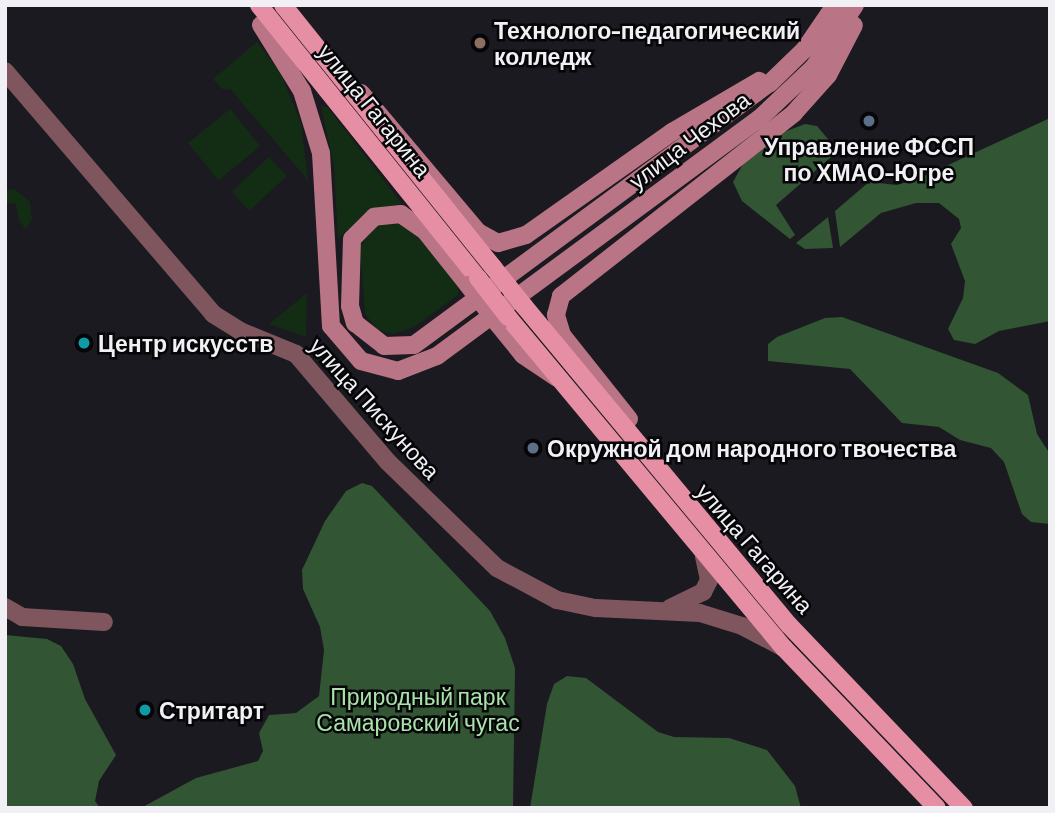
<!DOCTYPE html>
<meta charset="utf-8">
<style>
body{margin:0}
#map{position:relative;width:1055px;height:813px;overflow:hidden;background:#1b1a20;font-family:Barlow,sans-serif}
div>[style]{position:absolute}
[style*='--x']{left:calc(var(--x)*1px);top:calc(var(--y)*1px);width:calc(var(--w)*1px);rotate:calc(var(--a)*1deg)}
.green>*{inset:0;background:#132d14;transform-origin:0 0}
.forest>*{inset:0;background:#325533}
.minor>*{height:18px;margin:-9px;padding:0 9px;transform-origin:9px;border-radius:9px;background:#7f555e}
.secondary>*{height:18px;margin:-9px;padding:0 9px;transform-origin:9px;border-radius:9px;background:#b97585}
.primary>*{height:18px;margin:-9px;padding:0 9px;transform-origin:9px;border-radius:9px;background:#e68ea3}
.secondary-bridge>*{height:18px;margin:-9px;padding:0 9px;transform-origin:9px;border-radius:9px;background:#b97585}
.primary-bridge>*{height:18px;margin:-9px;padding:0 9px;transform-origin:9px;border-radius:9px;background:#e68ea3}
.dots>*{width:19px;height:19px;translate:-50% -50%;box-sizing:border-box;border:4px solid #060608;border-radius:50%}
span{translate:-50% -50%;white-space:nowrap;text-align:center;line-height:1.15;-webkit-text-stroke:5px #060608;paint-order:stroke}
.poi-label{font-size:23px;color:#f1f0f4;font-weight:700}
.left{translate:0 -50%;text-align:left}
.street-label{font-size:23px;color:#f1f0f4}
.park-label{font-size:23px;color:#a9e3aa}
.frame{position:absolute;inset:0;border:7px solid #f1f0f4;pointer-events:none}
</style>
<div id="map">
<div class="green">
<i style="clip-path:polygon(257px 42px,280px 72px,301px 123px,308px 180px,231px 90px,222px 89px,213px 79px)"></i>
<i style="clip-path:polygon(321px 105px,328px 108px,402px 204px,369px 210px,338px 239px,334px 166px)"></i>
<i style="left:230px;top:109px;width:48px;height:54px;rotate:51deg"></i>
<i style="left:269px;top:157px;width:26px;height:51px;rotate:47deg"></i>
<i style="clip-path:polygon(14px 189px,30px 202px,32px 219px,26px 229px,19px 221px,16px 204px,5px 203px,5px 190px)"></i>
<i style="clip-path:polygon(397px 222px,413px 231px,459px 287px,458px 295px,414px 327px,393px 334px,378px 330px,365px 314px,360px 247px,377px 225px)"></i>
<i style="clip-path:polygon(307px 293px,306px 337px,269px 324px)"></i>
</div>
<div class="forest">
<i style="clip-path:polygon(1050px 118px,1050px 321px,999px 331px,975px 344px,954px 340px,948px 329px,963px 298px,965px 281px,951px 244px,961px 228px,959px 219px,939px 203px,916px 203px,881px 213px,840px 247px,835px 211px,869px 182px,897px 185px,922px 177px)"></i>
<i style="clip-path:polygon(805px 124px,817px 126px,838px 151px,776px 205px,795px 235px,790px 239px,742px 201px,733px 182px,743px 164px,784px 132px)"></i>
<i style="clip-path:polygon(828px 217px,833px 248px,805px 249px,796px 243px)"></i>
<i style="clip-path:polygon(842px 317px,998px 373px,1028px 395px,1037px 434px,1050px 454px,1050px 524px,1031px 522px,1022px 514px,1004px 462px,991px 448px,960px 440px,939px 427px,902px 423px,850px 369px,768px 361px,768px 344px,777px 337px,825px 318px)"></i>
<i style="clip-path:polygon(362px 483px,372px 486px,490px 611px,505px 638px,515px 668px,513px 808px,141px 808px,196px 778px,258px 761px,263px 751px,259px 733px,269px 715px,296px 713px,319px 696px,324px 650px,320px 627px,303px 589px,302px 570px,325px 521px,346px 491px)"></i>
<i style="clip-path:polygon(5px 635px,47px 639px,61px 646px,73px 664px,85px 699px,116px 755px,99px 781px,95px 801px,100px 808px,5px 808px)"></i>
<i style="clip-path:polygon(567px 676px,586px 678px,658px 732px,674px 737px,729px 738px,767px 750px,795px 786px,801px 808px,530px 808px,547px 704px,554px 684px)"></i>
</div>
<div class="minor">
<i style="--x:5;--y:71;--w:320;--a:49.4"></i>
<i style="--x:213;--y:314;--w:32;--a:32"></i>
<i style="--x:240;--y:331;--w:61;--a:22.3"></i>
<i style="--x:296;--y:354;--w:142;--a:49.6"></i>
<i style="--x:388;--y:462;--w:152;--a:44.2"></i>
<i style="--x:497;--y:568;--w:68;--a:28.1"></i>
<i style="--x:557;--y:600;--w:40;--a:12"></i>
<i style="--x:596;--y:608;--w:104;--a:2.8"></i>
<i style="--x:700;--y:613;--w:44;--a:17.2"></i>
<i style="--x:742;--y:626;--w:47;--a:27.6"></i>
<i style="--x:5;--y:607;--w:20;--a:30"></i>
<i style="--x:22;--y:617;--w:82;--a:3.5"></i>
<i style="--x:670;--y:608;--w:37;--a:-26"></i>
<i style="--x:703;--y:592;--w:13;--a:-63"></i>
<i style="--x:709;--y:580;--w:25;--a:-102"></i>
</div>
<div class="secondary">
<i style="--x:261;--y:25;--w:78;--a:58.2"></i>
<i style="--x:302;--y:91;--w:65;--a:73"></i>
<i style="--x:321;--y:153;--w:173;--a:86.7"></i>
<i style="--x:331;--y:326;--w:46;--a:49.4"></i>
<i style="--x:361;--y:361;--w:38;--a:15"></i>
<i style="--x:398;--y:371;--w:42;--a:-21"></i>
<i style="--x:437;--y:356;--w:400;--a:-36.4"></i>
<i style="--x:759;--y:119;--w:76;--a:-43.4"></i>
<i style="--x:814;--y:67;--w:74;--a:-56.5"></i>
<i style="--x:361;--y:93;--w:182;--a:49.9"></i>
<i style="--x:478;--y:232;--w:23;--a:29"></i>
<i style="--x:498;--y:243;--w:29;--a:-16"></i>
<i style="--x:526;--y:235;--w:179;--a:-35.2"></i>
<i style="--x:672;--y:132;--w:101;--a:-30.4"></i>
<i style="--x:468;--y:285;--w:69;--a:-128.5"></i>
<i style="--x:425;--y:231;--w:29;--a:-145"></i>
<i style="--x:401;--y:214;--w:27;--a:174"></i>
<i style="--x:374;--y:217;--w:31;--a:135"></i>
<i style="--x:352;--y:239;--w:67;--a:91.7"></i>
<i style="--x:350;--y:306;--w:18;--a:74"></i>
<i style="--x:355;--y:323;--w:37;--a:38"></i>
<i style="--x:384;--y:346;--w:30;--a:-2"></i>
<i style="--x:414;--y:345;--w:442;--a:-36.4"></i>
<i style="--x:770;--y:83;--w:49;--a:-44.2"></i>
<i style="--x:805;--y:49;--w:53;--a:-55.7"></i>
<i style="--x:498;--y:324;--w:40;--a:51"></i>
<i style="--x:523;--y:355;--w:40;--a:34"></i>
<i style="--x:629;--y:419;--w:107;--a:-128.6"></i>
<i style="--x:562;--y:335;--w:21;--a:-107"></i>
<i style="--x:556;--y:315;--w:20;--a:-75"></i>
<i style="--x:561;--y:296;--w:296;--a:-38.1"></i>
<i style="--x:794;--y:113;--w:51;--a:-48.2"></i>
<i style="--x:828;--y:75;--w:56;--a:-62.5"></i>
</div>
<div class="primary">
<i style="--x:259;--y:5;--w:350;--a:51.3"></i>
<i style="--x:283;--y:5;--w:336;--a:51.3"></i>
<i style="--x:524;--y:306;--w:415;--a:50.3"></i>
<i style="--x:789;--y:625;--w:253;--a:46.3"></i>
<i style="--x:508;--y:317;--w:431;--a:50.2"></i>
<i style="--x:784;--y:648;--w:221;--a:46.3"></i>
</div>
<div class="secondary-bridge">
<i style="--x:468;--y:285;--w:49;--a:52.4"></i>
</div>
<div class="primary-bridge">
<i style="--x:493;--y:267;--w:50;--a:51.5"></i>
<i style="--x:478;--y:278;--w:49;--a:52.4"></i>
</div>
<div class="dots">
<i style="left:480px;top:43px;background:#8d6e63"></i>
<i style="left:869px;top:121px;background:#5c6f8a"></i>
<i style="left:84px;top:343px;background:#0f9aa8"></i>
<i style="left:533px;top:448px;background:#5c6f8a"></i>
<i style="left:145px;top:710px;background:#0f9aa8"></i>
</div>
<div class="poi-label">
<span class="left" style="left:494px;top:43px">Технолого-педагогический<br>колледж</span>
<span style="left:869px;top:159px">Управление ФССП<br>по ХМАО-Югре</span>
<span class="left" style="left:98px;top:343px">Центр искусств</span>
<span class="left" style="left:547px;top:448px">Окружной дом народного твочества</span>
<span class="left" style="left:159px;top:710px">Стритарт</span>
</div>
<div class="street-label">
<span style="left:375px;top:110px;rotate:51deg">улица Гагарина</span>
<span style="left:689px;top:140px;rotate:-37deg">улица Чехова</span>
<span style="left:375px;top:408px;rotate:48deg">улица Пискунова</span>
<span style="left:755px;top:548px;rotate:49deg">улица Гагарина</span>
</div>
<div class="park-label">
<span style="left:418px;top:709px">Природный парк<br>Самаровский чугас</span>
</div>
<div class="frame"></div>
</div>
